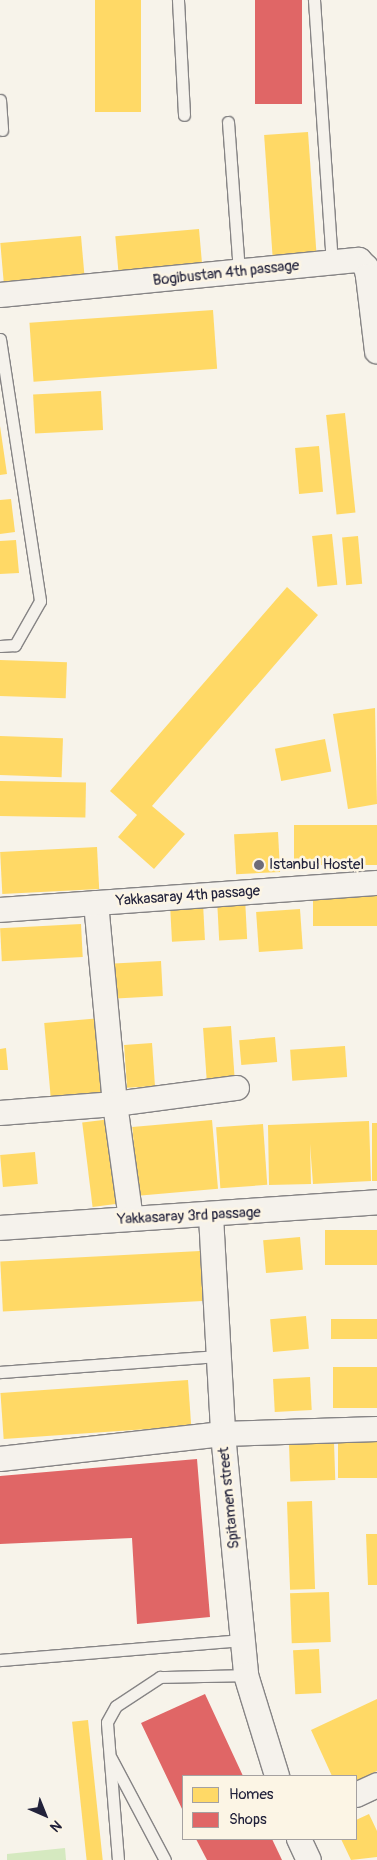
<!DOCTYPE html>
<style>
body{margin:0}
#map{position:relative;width:377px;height:1860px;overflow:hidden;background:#f7f3ea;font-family:Pangolin,sans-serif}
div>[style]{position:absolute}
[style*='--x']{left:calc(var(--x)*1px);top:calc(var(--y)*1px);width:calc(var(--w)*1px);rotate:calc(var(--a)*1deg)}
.green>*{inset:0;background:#d5e9c0}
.homes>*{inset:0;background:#ffd966;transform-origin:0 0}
.shops>*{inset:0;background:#e06666;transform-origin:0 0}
.roads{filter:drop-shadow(1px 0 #868485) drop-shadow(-1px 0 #868485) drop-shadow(0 1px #868485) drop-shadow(0 -1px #868485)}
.service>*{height:11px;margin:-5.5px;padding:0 5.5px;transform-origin:5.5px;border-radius:5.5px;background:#f5f2ec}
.minor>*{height:24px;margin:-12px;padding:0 12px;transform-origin:12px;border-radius:12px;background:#f5f2ec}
.dots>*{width:14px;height:14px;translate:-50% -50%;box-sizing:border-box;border:2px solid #fcf5e5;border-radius:50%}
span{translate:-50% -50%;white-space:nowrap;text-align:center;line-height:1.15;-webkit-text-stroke:5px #fcf5e5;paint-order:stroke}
.street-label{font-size:15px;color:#22223b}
.poi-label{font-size:15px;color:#22223b}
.left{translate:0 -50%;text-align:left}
.legend{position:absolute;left:182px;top:1775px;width:175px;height:65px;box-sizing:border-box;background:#fcf5e5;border:1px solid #a5a1a1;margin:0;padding:6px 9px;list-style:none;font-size:15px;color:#22223b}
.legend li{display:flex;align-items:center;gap:10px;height:25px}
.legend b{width:25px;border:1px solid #a5a1a1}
.north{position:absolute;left:20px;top:1790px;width:50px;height:50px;-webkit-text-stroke:4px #fcf5e5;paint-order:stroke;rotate:136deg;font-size:14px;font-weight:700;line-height:20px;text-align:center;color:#22223b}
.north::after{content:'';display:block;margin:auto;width:18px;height:22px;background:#22223b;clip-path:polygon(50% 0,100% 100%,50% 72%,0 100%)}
</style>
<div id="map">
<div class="green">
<i style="clip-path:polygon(65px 1848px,66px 1860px,7px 1860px,7px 1854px)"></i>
</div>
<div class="homes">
<i style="left:95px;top:0;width:46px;height:112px"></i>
<i style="left:308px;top:132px;width:122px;height:44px;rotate:86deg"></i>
<i style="left:199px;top:229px;width:43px;height:84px;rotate:85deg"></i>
<i style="left:81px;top:236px;width:43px;height:81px;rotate:85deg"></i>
<i style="left:213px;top:310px;width:59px;height:184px;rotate:86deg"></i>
<i style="left:101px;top:391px;width:39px;height:68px;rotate:87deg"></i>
<i style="left:345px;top:413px;width:100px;height:19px;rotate:84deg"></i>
<i style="clip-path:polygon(0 426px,7px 474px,0 475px)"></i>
<i style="left:319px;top:446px;width:46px;height:24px;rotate:85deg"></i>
<i style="clip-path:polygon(11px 499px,15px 532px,0 534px,0 500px)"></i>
<i style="left:332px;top:534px;width:51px;height:20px;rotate:84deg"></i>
<i style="left:358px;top:536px;width:48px;height:16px;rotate:85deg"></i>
<i style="clip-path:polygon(16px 540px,19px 573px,0 574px,0 541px)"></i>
<i style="clip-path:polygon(287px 587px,318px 615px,152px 806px,185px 834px,154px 869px,118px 837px,137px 815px,110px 791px)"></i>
<i style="left:0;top:660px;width:67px;height:36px;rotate:2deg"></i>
<i style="clip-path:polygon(375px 708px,377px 804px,348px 809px,333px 714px)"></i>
<i style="left:0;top:736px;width:63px;height:39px;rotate:2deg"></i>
<i style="left:325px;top:739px;width:33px;height:51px;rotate:79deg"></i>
<i style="left:0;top:781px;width:86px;height:35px;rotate:1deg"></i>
<i style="left:377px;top:825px;width:40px;height:83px;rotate:90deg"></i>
<i style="left:278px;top:832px;width:40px;height:44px;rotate:87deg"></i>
<i style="left:97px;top:847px;width:42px;height:97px;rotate:87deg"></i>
<i style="left:377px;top:894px;width:32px;height:64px;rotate:90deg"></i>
<i style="left:245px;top:898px;width:41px;height:28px;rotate:87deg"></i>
<i style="left:203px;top:903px;width:37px;height:33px;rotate:87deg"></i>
<i style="left:300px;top:909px;width:40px;height:44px;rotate:86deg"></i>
<i style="left:81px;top:924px;width:33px;height:81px;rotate:87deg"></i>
<i style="left:161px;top:961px;width:35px;height:47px;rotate:87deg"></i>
<i style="left:101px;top:1018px;width:76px;height:57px;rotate:85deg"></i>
<i style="left:231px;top:1026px;width:51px;height:28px;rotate:86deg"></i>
<i style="left:275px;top:1037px;width:25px;height:36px;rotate:85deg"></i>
<i style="left:152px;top:1043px;width:43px;height:28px;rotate:86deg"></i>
<i style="left:345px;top:1046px;width:31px;height:55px;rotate:86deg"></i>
<i style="clip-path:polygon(6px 1048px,8px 1070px,0 1070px,0 1049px)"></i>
<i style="left:111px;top:1119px;width:85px;height:29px;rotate:83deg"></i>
<i style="left:212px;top:1120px;width:69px;height:80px;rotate:85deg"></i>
<i style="clip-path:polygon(369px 1121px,371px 1181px,313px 1184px,310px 1144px,311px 1184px,269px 1185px,268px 1125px)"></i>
<i style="left:372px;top:1123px;width:5px;height:58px"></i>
<i style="left:263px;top:1124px;width:61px;height:47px;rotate:86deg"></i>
<i style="left:35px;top:1152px;width:32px;height:35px;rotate:85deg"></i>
<i style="left:377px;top:1230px;width:35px;height:52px;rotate:90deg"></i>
<i style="left:300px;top:1237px;width:33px;height:37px;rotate:85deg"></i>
<i style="left:200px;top:1251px;width:50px;height:200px;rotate:87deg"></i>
<i style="left:306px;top:1316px;width:33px;height:36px;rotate:85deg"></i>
<i style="left:377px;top:1319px;width:20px;height:46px;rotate:90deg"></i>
<i style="left:377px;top:1367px;width:41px;height:44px;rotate:90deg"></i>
<i style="left:310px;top:1377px;width:33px;height:37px;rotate:87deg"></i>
<i style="left:188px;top:1380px;width:46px;height:188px;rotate:86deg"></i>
<i style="left:377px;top:1441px;width:37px;height:39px;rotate:90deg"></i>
<i style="left:334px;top:1443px;width:37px;height:45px;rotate:88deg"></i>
<i style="left:312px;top:1501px;width:88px;height:25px;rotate:88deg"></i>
<i style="clip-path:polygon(366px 1534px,377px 1534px,377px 1585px,368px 1585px)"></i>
<i style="left:329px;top:1592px;width:50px;height:39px;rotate:88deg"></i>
<i style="left:319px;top:1649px;width:44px;height:26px;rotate:87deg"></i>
<i style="clip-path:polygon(377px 1699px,377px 1771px,356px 1781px,356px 1776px,332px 1776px,311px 1730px)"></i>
<i style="left:88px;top:1720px;width:141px;height:16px;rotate:84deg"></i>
<i style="clip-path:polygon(369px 1814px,377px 1831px,377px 1857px,351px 1860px,341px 1839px,356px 1839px,356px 1820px)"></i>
</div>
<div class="shops">
<i style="left:255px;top:0;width:47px;height:104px"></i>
<i style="clip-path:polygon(197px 1459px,210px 1617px,137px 1624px,132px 1538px,0 1544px,0 1476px)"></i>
<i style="clip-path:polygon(205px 1694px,243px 1776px,183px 1776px,183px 1811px,141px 1723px)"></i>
<i style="clip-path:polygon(196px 1839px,272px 1839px,282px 1860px,207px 1860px)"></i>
</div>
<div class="roads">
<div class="service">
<i style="--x:178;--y:0;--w:115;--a:87"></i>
<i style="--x:314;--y:0;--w:263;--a:86.1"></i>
<i style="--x:0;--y:100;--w:30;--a:86"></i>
<i style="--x:228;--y:122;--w:150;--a:85.8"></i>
<i style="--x:0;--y:339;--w:265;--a:81.3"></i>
<i style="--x:40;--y:601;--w:51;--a:119.6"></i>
<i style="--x:15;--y:645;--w:15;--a:176"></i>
<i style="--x:0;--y:1372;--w:220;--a:-4.2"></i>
<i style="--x:0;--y:1660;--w:244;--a:-4.7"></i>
<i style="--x:111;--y:1758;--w:115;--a:62.1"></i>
<i style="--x:118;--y:1860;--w:138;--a:-94.6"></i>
<i style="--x:107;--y:1722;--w:18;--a:-61"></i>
<i style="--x:116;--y:1706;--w:53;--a:-33.4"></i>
<i style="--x:160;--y:1677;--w:86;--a:-1.3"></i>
</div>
<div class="minor">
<i style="--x:0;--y:295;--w:361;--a:-5.6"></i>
<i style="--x:359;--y:260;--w:10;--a:45"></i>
<i style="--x:366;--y:267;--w:9;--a:77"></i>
<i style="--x:368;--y:276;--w:76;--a:83.2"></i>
<i style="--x:96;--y:903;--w:202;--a:84.6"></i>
<i style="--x:115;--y:1104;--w:116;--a:82.1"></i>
<i style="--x:0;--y:910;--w:378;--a:-4.1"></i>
<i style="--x:0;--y:1113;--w:115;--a:-4.5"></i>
<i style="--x:115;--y:1104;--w:123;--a:-7.5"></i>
<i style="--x:211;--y:1216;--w:218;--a:86.8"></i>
<i style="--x:223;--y:1434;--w:242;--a:84.5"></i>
<i style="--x:246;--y:1675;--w:106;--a:72.9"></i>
<i style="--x:0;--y:1228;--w:378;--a:-3.9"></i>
<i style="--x:0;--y:1459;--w:224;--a:-6.4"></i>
<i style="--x:223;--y:1434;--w:154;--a:-1.9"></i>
<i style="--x:356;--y:1795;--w:23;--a:-25"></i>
<i style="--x:299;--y:1839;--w:23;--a:65"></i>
</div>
</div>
<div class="dots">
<i style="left:259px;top:865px;background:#6d6b78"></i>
</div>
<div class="street-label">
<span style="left:226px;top:273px;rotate:-6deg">Bogibustan 4th passage</span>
<span style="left:188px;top:896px;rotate:-4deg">Yakkasaray 4th passage</span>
<span style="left:189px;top:1216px;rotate:-3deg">Yakkasaray 3rd passage</span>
<span style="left:229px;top:1498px;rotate:-96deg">Spitamen street</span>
</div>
<div class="poi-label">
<span class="left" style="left:269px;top:865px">Istanbul Hostel</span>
</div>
<ul class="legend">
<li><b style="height:14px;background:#ffd966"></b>Homes</li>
<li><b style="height:14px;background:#e06666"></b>Shops</li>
</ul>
<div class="north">N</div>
</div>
